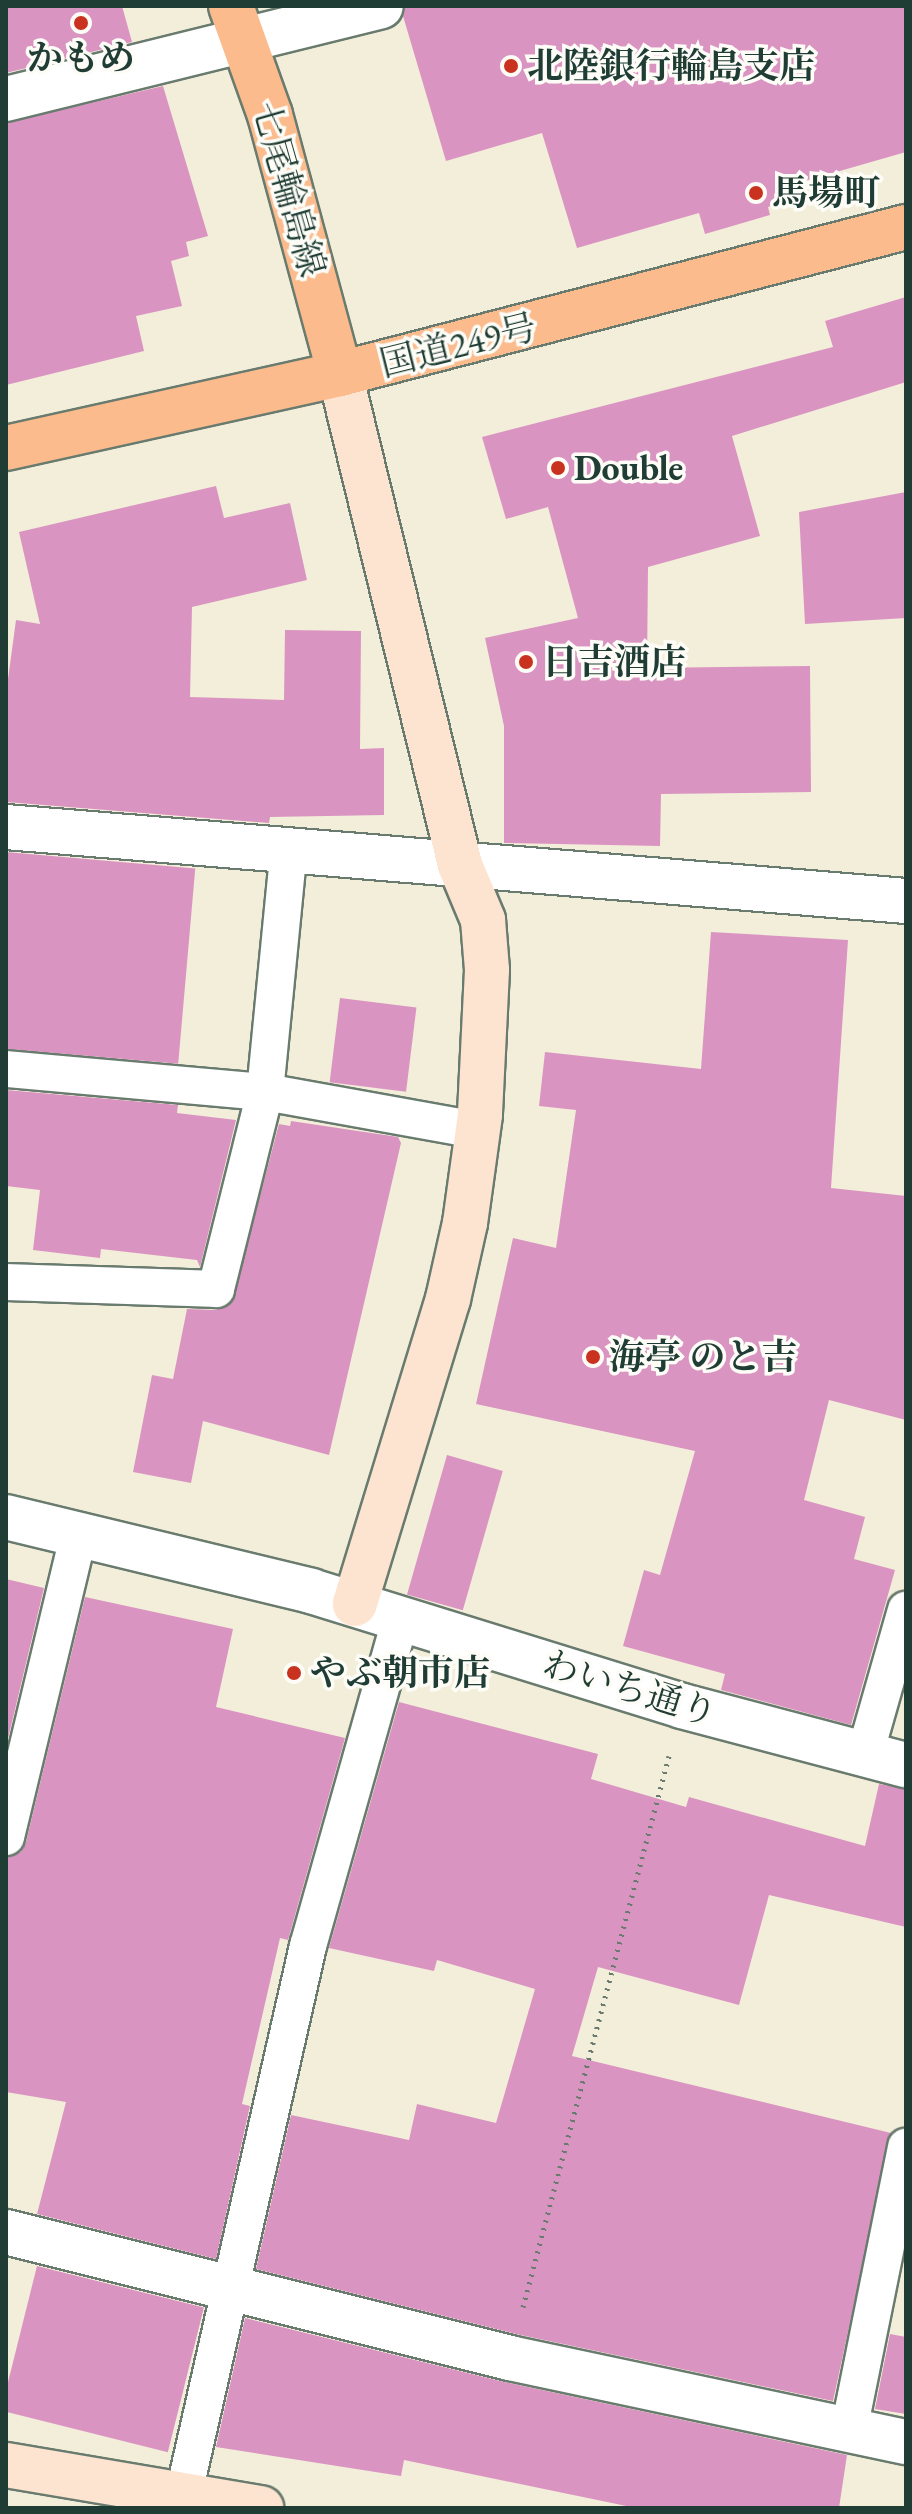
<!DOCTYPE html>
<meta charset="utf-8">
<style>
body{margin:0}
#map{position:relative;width:912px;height:2514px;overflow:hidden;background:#f3eed9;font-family:"EB Garamond","Noto Serif JP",serif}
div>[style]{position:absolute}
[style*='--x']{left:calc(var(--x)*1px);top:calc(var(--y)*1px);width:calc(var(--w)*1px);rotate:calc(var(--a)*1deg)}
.building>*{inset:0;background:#da94c2;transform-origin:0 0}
.path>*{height:5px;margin-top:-2.5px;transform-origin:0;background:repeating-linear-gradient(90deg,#697b6e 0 2px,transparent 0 8px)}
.roads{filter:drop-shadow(2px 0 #697b6e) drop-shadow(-2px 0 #697b6e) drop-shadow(0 2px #697b6e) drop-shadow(0 -2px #697b6e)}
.lane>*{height:36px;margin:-18px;padding:0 18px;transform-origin:18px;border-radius:18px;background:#fff}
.street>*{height:44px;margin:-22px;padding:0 22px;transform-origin:22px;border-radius:22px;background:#fff}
.secondary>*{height:44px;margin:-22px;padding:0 22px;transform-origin:22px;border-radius:22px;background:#fde4d1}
.primary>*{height:44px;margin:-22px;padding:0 22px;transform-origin:22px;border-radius:22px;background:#fbbb8d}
.highway>*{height:44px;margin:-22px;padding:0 22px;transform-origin:22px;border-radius:22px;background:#fbbb8d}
.dots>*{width:22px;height:22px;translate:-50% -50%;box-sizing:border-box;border:4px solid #fdfcf7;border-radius:50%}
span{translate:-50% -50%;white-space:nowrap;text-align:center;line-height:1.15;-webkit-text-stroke:7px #fdfcf7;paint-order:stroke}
.poi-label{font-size:36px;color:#1f3d34;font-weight:700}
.left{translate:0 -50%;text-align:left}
.street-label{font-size:36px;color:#1f3d34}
.frame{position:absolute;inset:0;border:8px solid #1f3d34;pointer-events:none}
</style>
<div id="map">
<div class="building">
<i style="clip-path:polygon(6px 6px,122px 6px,132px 42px,6px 73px)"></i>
<i style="clip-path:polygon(405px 6px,906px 6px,906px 152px,798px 183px,802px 197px,768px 207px,770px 215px,705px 234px,699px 213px,577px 248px,542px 133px,446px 161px,403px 16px)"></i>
<i style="clip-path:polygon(163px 86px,208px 236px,186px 242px,189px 256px,171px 261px,182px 306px,136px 316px,144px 351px,6px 385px,6px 123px)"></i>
<i style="clip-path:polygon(906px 297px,906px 382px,732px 436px,760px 536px,648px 567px,647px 668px,810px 666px,811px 792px,661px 794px,660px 846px,504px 843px,504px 726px,485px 638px,578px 618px,548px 507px,506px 519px,482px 437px,833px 347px,825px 321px)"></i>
<i style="clip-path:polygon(216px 486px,224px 518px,290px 503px,307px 580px,192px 607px,190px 697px,284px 700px,285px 630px,361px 631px,360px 749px,384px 748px,384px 815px,270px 817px,269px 823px,6px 802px,6px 694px,16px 620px,40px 624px,19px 532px)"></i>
<i style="clip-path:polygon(906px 492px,906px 618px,805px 624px,799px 512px)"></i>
<i style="left:6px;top:852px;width:190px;height:196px;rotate:5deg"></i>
<i style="clip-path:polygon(711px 932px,848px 940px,831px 1188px,906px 1196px,906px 1420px,829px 1400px,804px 1500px,865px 1517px,854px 1559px,895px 1570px,851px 1725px,721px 1690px,725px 1674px,623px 1646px,644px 1570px,660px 1575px,695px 1451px,476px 1404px,513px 1238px,556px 1248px,576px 1110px,539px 1106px,545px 1052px,701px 1069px)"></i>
<i style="left:340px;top:998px;width:77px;height:85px;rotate:7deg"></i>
<i style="clip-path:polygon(6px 1090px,178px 1105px,177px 1113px,236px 1120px,200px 1267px,197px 1260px,101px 1249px,100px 1258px,33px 1250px,40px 1190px,6px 1186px)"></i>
<i style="clip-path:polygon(291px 1121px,398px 1137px,401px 1143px,329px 1455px,203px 1421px,191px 1483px,133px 1472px,152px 1375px,173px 1379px,187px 1309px,216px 1310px,232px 1302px,279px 1124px,290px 1126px)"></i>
<i style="left:447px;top:1455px;width:58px;height:145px;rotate:16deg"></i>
<i style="clip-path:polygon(6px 1579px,44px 1588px,6px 1747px)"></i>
<i style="clip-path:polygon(85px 1597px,233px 1629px,216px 1707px,345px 1738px,288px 1940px,280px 1938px,242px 2104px,250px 2106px,216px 2259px,37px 2214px,66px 2102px,6px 2092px,6px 1857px,21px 1852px,26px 1842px)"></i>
<i style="clip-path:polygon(399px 1702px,598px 1754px,591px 1779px,686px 1807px,689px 1797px,865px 1846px,879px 1784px,906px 1789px,906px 1927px,769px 1895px,739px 2005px,598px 1967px,572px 2056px,891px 2133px,833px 2401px,516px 2334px,256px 2269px,291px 2115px,409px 2140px,417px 2104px,496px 2123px,535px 1989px,437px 1960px,434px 1971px,329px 1948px)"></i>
<i style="left:37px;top:2266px;width:172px;height:149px;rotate:14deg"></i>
<i style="clip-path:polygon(245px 2318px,504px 2382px,847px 2455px,839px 2508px,636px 2508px,404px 2460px,401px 2476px,216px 2447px)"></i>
<i style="clip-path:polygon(890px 2334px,906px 2337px,906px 2414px,875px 2409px)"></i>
</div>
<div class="path">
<i style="--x:523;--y:2307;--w:570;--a:-75.16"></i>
</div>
<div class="roads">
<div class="lane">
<i style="--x:6;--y:1069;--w:260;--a:5.1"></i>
<i style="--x:265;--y:1092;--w:215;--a:10.2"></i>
<i style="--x:6;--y:1282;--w:210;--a:1.9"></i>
<i style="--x:216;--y:1289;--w:203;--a:-76"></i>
<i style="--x:265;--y:1092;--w:246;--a:-84.4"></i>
<i style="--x:865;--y:1754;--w:150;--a:-74.1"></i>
<i style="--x:6;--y:1837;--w:314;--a:-76.5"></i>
<i style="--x:849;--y:2430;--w:289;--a:-78.6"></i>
<i style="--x:183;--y:2497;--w:565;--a:-77.22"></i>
<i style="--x:308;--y:1946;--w:341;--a:-74.2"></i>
</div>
<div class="street">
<i style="--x:6;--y:99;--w:386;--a:-13.9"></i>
<i style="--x:6;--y:827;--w:903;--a:4.7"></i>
<i style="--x:6;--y:1517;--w:314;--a:13.6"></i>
<i style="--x:311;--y:1591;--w:388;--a:17.2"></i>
<i style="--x:682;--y:1706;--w:232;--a:14.8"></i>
<i style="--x:6;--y:2232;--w:520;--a:14.04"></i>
<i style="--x:510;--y:2358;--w:405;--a:12"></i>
</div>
<div class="secondary">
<i style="--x:340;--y:374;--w:505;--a:76.27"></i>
<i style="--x:460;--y:865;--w:60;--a:67.3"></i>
<i style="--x:483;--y:920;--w:50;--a:85.4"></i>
<i style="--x:487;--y:970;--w:145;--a:92.8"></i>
<i style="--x:480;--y:1115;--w:109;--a:97.9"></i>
<i style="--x:465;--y:1223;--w:78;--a:102.6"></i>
<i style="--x:448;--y:1299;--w:319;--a:107"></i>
<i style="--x:6;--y:2465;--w:259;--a:9.6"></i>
</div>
<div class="primary">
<i style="--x:231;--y:6;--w:116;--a:70.3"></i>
<i style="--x:270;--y:115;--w:268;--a:74.9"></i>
</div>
<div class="highway">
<i style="--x:6;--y:448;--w:342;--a:-12.5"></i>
<i style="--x:340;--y:374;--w:585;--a:-14.56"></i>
</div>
</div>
<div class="dots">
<i style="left:81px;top:23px;background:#c8321e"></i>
<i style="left:511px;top:66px;background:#c8321e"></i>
<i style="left:756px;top:193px;background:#c8321e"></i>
<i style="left:558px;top:468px;background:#c8321e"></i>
<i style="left:526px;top:662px;background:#c8321e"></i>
<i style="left:593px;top:1357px;background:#c8321e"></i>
<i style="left:294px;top:1673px;background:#c8321e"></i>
</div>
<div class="poi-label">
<span style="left:81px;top:58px">かもめ</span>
<span class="left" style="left:527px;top:66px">北陸銀行輪島支店</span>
<span class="left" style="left:772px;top:193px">馬場町</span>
<span class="left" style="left:574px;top:468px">Double</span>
<span class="left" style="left:542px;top:662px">日吉酒店</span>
<span class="left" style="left:609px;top:1357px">海亭 のと吉</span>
<span class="left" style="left:310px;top:1673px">やぶ朝市店</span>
</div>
<div class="street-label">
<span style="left:289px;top:189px;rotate:74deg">七尾輪島線</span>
<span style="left:458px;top:345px;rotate:-14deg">国道249号</span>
<span style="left:630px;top:1688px;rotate:17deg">わいち通り</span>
</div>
<div class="frame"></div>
</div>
